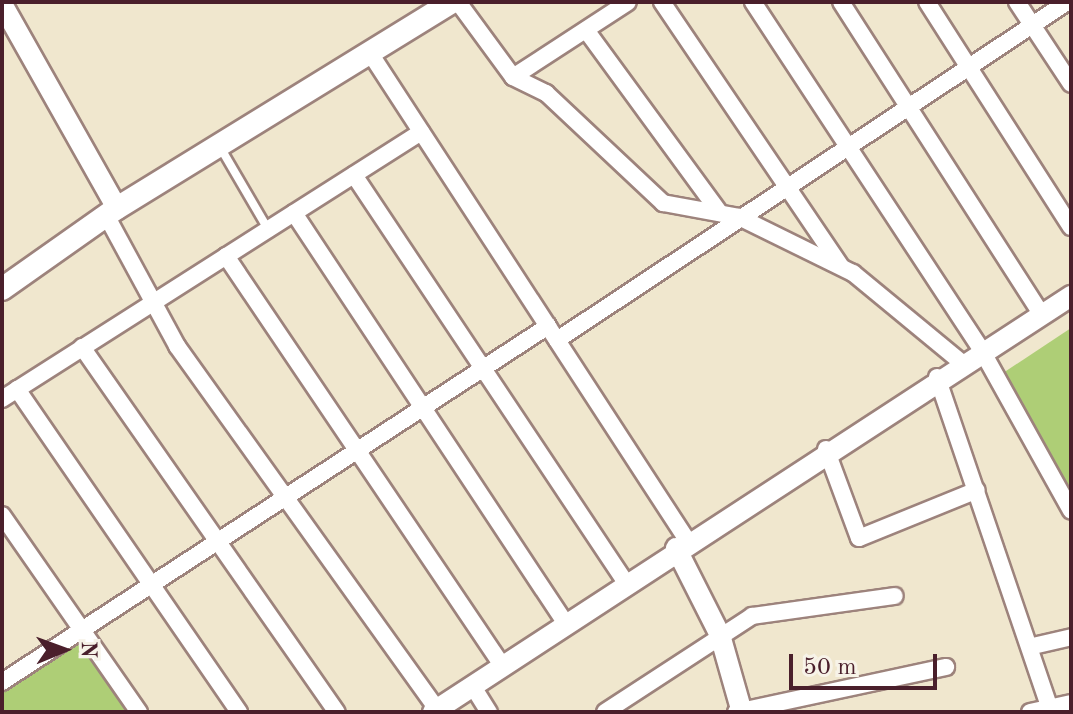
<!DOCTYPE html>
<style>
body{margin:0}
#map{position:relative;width:1073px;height:714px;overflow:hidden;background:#f0e7ce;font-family:"Old Standard TT",serif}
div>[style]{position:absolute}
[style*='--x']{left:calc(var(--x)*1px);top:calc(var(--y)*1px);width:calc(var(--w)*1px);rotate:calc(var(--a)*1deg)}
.green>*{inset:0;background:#aece76}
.roads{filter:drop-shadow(2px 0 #9d837c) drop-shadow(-2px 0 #9d837c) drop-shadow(0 2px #9d837c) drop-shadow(0 -2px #9d837c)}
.service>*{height:8px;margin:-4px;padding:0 4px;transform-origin:4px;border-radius:4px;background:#fff}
.minor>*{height:16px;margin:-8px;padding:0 8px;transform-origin:8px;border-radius:8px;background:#fff}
.tertiary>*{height:20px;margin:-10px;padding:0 10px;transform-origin:10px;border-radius:10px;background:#fff}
.secondary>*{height:22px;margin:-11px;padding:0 11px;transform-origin:11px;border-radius:11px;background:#fff}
span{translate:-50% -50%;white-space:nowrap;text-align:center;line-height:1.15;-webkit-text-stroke:6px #f7f3e8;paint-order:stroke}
.frame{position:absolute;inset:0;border:4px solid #4a1f2b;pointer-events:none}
.north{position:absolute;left:24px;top:610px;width:80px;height:80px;-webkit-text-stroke:6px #f7f3e8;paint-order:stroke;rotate:89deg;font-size:22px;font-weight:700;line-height:32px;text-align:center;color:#4a1f2b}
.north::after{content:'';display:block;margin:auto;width:28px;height:36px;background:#4a1f2b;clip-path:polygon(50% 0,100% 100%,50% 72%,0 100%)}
.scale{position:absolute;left:789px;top:654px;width:148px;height:36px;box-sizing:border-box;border:4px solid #4a1f2b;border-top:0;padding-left:10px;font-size:24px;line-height:28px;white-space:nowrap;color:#4a1f2b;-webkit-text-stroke:6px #f7f3e8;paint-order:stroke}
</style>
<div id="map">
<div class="green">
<i style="clip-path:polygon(1071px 328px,1071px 510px,997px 377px)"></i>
<i style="clip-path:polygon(82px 638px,133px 712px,2px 712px,2px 690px)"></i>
</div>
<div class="roads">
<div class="service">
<i style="--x:220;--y:147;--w:95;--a:59.7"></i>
</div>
<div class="minor">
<i style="--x:458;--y:2;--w:93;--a:53.7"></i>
<i style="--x:513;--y:77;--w:37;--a:26"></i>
<i style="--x:546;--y:93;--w:161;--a:43.2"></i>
<i style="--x:663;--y:203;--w:77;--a:10.4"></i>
<i style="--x:739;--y:217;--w:127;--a:26.2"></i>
<i style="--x:853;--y:273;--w:140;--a:39.5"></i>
<i style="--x:662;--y:2;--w:319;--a:55.9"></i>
<i style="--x:753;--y:2;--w:415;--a:56.7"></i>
<i style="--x:981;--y:349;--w:185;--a:60.9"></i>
<i style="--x:841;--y:2;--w:370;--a:57.3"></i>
<i style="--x:927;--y:2;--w:267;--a:57.4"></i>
<i style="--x:1017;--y:2;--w:98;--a:56.6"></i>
<i style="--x:586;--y:30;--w:227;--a:53.8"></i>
<i style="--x:370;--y:53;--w:581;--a:56.94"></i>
<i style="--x:513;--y:77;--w:137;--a:-33.1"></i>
<i style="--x:354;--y:175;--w:489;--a:56.3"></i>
<i style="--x:294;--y:213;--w:491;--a:56.5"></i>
<i style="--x:106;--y:215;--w:149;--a:61.5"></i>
<i style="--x:177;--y:346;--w:447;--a:54.4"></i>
<i style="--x:226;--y:256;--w:493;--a:56"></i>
<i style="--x:557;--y:340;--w:612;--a:-33.53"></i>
<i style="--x:82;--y:347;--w:445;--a:55.1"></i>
<i style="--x:937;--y:377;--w:354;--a:71.2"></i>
<i style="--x:17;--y:389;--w:392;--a:55.5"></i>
<i style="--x:2;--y:399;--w:497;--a:-32.5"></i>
<i style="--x:826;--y:449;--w:95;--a:69.7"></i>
<i style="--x:859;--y:538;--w:127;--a:-22.1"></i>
<i style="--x:2;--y:515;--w:240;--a:55.2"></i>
<i style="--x:1033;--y:646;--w:39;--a:-13"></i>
<i style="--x:2;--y:682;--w:652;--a:-33.1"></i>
<i style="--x:472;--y:685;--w:32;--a:58"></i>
<i style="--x:605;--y:712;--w:176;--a:-33.1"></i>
<i style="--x:752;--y:616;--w:144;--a:-8"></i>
<i style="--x:736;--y:712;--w:215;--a:-12.1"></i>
<i style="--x:1030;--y:712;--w:42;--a:-12.4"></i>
</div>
<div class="tertiary">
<i style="--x:2;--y:4;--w:234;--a:60.6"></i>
<i style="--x:676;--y:548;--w:97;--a:63.2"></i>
<i style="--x:720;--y:635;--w:80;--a:74.1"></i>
<i style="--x:433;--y:712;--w:762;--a:-33.11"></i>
</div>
<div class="secondary">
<i style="--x:2;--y:289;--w:141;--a:-35.2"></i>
<i style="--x:117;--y:208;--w:393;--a:-31.6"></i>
</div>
</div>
<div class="frame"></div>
<div class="north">N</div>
<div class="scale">50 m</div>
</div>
